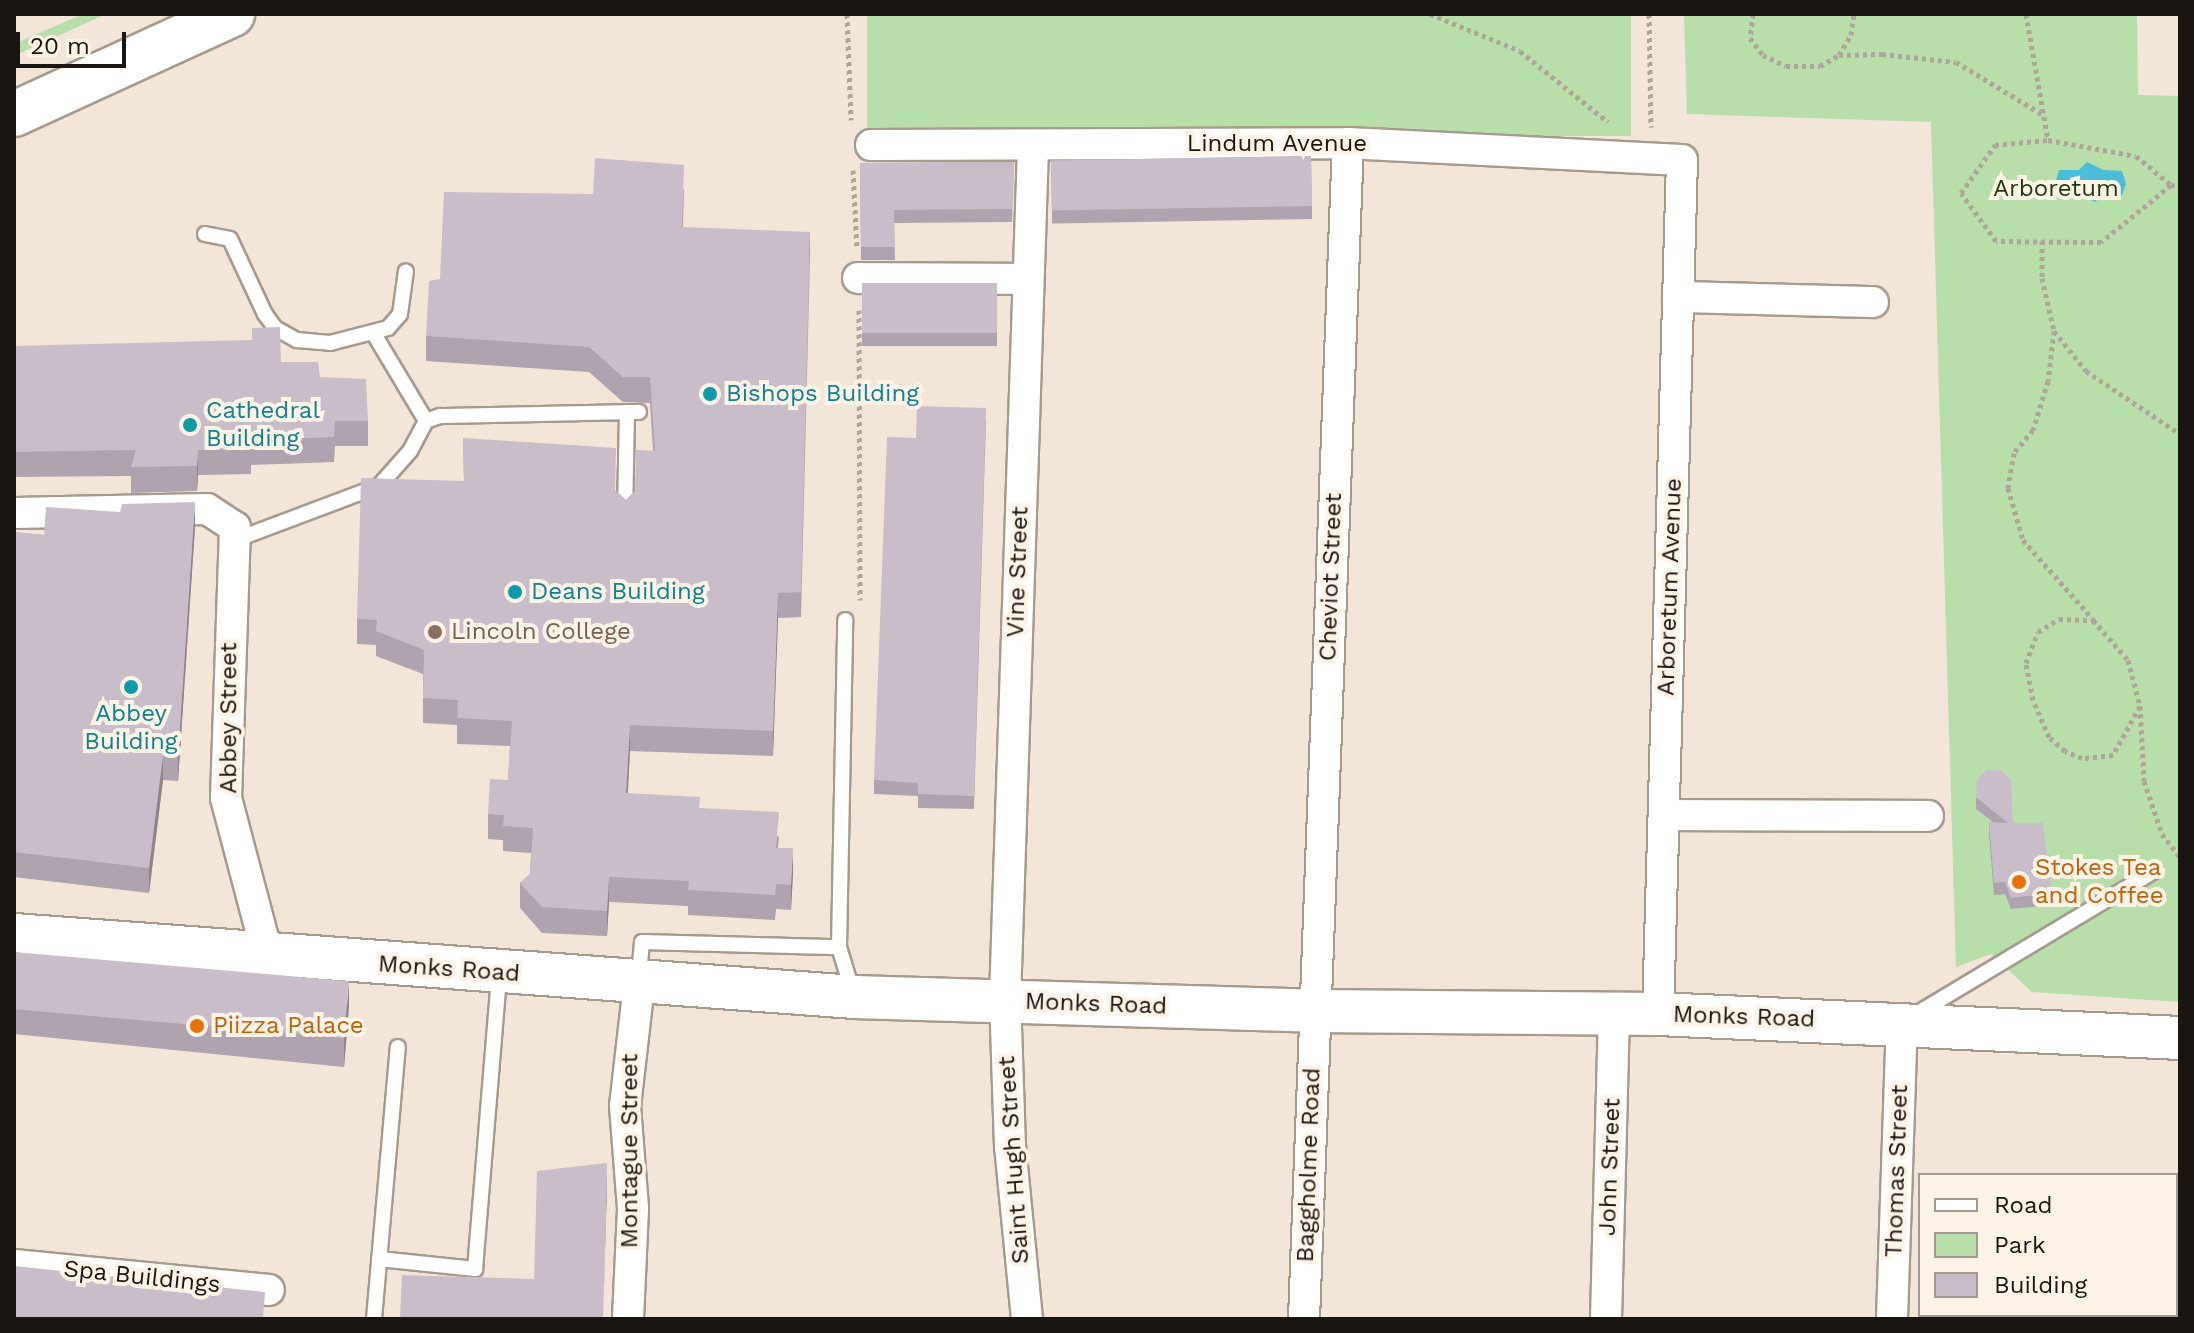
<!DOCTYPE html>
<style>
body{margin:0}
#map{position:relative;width:2194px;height:1333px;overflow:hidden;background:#f3e5d7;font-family:"Work Sans",sans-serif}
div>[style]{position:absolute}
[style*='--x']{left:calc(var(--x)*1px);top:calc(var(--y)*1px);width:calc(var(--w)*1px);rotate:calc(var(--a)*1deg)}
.green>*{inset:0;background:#b8dea9;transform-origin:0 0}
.water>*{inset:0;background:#4abdda}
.path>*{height:5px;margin-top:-2.5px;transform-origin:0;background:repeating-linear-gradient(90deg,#afa499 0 4px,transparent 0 8px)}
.roads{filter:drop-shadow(2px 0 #a69a8d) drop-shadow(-2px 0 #a69a8d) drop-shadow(0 2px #a69a8d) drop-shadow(0 -2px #a69a8d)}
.lane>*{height:14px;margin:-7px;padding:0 7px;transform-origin:7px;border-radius:7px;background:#fff}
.street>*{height:30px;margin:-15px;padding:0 15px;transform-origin:15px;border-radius:15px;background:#fff}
.secondary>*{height:42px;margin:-21px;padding:0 21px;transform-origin:21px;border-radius:21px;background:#fff}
.primary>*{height:44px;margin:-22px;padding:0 22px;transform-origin:22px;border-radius:22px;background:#fff}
.wall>*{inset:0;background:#aea3ae;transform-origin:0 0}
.shaded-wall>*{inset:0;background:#8d848d;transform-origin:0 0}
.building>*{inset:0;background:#cabdca;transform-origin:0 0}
.dots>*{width:22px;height:22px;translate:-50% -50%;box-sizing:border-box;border:4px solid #fef3e7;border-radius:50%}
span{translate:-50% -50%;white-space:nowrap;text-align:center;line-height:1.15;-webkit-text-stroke:8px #fef3e7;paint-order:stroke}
.street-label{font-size:24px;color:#1a1510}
.park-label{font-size:24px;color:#1b3b0a}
.culture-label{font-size:24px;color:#0d838f}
.left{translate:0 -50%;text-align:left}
.education-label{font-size:24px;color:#785e54}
.food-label{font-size:24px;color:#c56008}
.frame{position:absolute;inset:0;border:16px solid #1a1510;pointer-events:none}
.legend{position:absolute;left:1918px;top:1173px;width:260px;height:144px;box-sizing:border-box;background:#fef3e7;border:2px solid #a39a91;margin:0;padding:10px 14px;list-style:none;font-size:24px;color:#1a1510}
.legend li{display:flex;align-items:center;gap:16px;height:40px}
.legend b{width:40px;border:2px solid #a39a91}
.scale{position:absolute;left:16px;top:32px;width:110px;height:36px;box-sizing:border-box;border:4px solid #1a1510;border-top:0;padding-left:10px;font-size:24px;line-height:28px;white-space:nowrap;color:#1a1510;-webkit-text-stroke:6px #fef3e7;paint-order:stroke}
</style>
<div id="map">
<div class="green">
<i style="clip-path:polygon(83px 14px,106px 14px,14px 56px,14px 44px)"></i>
<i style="left:867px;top:14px;width:764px;height:122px"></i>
<i style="clip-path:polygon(1684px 14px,2137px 14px,2138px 95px,2180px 96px,2180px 1002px,2032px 992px,1991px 954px,1956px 967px,1931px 122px,1687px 114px)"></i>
</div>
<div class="water">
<i style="clip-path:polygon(2087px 162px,2103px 170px,2122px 171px,2126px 184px,2122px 195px,2102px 195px,2095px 202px,2080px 194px,2059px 194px,2055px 184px,2059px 170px,2079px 170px)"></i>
</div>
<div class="path">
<i style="--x:847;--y:14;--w:106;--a:87.8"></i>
<i style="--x:1430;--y:14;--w:97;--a:22.3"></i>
<i style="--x:1520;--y:51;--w:113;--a:38.9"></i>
<i style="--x:1649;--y:14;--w:113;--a:89"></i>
<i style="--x:1753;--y:14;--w:24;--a:97"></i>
<i style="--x:1750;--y:38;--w:21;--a:53"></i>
<i style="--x:1763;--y:55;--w:25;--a:26"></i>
<i style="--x:1786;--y:66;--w:34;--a:0"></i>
<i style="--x:1820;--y:66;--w:22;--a:-30"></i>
<i style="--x:1839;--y:55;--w:23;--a:-59"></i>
<i style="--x:1851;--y:35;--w:21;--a:-82"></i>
<i style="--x:2026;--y:14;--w:128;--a:80.1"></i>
<i style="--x:1839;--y:55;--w:43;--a:-1.3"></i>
<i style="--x:1882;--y:54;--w:74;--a:6.2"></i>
<i style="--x:1956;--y:62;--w:104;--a:31.2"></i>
<i style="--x:853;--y:170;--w:78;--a:87.1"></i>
<i style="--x:2171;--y:185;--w:90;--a:140.8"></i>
<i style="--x:2101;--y:242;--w:105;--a:-179.5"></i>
<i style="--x:1996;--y:241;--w:59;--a:-126.1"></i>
<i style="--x:1961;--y:193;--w:59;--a:-54.7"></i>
<i style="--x:1995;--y:145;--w:53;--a:-5.4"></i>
<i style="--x:2048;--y:140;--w:89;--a:10.3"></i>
<i style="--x:2136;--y:156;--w:45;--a:39.6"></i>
<i style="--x:2171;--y:185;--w:9;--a:6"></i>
<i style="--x:2042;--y:241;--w:37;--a:90"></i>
<i style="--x:2042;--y:278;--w:54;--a:77.2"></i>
<i style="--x:2054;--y:331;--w:51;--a:51.3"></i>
<i style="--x:2086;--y:371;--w:113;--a:33.8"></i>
<i style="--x:859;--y:310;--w:290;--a:89.8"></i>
<i style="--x:2054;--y:331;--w:50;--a:96.8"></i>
<i style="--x:2048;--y:381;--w:51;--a:107"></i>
<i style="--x:2033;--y:430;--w:30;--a:130"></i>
<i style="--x:2014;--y:453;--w:36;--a:100"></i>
<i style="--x:2008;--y:488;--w:54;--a:73.9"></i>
<i style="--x:2023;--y:540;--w:106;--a:48.5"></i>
<i style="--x:2140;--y:706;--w:56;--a:118.9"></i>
<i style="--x:2113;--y:755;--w:31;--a:174"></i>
<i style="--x:2082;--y:758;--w:18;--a:-158"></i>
<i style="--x:2065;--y:751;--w:21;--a:-139"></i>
<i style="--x:2049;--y:737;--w:40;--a:-113.4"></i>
<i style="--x:2033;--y:700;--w:38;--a:-101"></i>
<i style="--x:2026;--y:663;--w:33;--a:-69"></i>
<i style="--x:2038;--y:632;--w:25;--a:-32"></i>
<i style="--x:2059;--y:619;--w:34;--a:2"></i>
<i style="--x:2093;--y:620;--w:53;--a:48.8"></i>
<i style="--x:2128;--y:660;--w:48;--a:75.4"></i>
<i style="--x:2140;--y:706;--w:75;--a:86.9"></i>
<i style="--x:2144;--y:781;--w:56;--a:71.2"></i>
<i style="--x:2162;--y:834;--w:29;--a:52"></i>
</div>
<div class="roads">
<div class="lane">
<i style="--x:205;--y:234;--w:25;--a:11"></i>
<i style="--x:230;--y:239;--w:83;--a:65"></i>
<i style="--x:265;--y:314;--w:17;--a:54"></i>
<i style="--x:275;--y:328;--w:25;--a:29"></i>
<i style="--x:297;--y:340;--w:33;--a:5"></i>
<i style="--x:330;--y:343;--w:60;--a:-14.5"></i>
<i style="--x:388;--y:328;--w:18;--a:-49"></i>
<i style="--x:400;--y:314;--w:43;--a:-82.1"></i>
<i style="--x:374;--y:334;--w:101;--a:59.1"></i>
<i style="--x:625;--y:515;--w:103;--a:-88.9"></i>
<i style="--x:235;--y:540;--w:154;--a:-20.6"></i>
<i style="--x:379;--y:486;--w:47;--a:-48.5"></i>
<i style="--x:410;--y:451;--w:34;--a:-62"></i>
<i style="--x:426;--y:421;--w:15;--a:-20"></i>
<i style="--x:440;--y:416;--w:199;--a:-1.2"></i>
<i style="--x:839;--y:947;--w:327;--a:-88.9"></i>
<i style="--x:639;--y:976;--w:34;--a:-85"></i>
<i style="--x:642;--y:942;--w:197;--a:1.5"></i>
<i style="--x:839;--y:947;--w:48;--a:73.1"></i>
<i style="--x:1913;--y:1016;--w:280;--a:-31"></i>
<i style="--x:379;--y:1259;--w:97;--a:5.9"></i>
<i style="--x:475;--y:1269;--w:295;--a:-85.3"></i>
<i style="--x:374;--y:1319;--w:273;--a:-85"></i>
</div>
<div class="street">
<i style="--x:871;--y:145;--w:477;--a:-0.2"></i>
<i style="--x:1348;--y:143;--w:334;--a:2.9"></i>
<i style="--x:1682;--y:160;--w:854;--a:91.61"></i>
<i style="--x:858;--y:278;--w:169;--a:0.3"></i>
<i style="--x:1678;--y:297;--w:195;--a:1.5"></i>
<i style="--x:14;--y:513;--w:193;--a:-1.2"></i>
<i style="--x:207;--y:509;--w:33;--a:33"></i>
<i style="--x:235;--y:527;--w:271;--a:91.9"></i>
<i style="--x:226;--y:798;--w:160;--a:75.2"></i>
<i style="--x:1664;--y:815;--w:264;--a:0.2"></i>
<i style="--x:14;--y:1265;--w:256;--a:5.6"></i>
<i style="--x:628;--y:1319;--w:111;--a:-87.4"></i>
<i style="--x:633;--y:1208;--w:102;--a:-94.5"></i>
<i style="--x:625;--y:1106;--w:122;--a:-83.4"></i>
<i style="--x:1027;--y:1319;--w:173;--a:-95.6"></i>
<i style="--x:1010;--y:1147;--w:147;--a:-91.9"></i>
<i style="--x:1005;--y:1000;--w:855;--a:-88.12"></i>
<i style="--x:1304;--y:1319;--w:1177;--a:-87.86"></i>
<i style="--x:1606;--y:1319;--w:305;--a:-88.5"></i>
<i style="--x:1892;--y:1319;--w:296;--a:-88.1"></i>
</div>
<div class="secondary">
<i style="--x:14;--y:935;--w:842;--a:4.22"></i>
<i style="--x:854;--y:997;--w:460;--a:1.7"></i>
<i style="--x:1314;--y:1011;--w:344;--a:0.5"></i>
<i style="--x:1658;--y:1014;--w:523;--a:2.63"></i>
</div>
<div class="primary">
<i style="--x:14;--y:114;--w:240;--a:-24.6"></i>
</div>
</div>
<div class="wall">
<i style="left:1311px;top:156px;width:63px;height:260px;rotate:89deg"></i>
<i style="clip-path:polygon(1014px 162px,1012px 222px,894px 223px,895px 260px,861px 260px,860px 163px)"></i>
<i style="clip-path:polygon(684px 190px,683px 227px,810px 257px,801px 617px,778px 618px,773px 756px,630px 751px,628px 793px,700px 808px,779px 837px,778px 848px,793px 873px,791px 910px,776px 909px,775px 920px,688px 915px,688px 906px,609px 902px,607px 936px,542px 933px,520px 908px,520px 883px,530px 874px,531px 853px,503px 851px,503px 840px,488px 839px,488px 814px,508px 780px,510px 746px,457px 744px,457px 725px,423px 723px,423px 674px,376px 656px,376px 645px,357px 644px,357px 619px,464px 481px,463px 438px,616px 491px,626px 500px,635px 491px,653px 451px,650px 403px,623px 402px,589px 372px,426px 361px,426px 336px,440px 279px,593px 194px)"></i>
<i style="left:862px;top:283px;width:135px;height:63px"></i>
<i style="clip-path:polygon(14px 346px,281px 362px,368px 421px,368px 446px,335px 446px,334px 462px,251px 465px,251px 474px,198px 475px,197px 491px,131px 493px,131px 476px,14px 477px)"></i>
<i style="clip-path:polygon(986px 421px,974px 809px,918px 808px,918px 796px,874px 794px,874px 780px,916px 438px)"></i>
<i style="clip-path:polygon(195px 527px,178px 781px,163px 780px,149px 893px,14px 877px,14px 532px,44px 535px)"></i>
<i style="clip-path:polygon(1976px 797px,2013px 823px,2052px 893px,2052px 905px,2011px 909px,2005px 894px,1994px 895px,1989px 834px,1989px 822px,1993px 822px,1976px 809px)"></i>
<i style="clip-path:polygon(14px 952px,349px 1006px,344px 1067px,14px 1034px)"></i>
</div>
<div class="shaded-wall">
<i style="left:810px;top:232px;width:25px;height:360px;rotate:90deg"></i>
<i style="clip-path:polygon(198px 450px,198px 475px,197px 491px,197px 466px)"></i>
<i style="clip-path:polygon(195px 502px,195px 527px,178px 781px,178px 756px)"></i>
<i style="clip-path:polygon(778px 593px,778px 618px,773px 756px,773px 731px)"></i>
<i style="clip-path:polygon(630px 725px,630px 751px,626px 818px,626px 793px)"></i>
<i style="clip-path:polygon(163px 755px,163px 780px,149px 893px,149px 868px)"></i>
<i style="clip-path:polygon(793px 848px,793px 873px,791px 910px,791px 885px)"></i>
<i style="clip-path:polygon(609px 877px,609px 902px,607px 936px,607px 911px)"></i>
<i style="clip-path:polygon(349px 981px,349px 1006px,344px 1067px,344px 1042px)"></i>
<i style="clip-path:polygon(607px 1163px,607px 1188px,603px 1319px)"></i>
</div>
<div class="building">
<i style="left:1311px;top:156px;width:50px;height:260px;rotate:89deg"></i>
<i style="clip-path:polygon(595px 158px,684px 165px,682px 227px,810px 232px,801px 592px,778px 593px,773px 731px,630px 725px,626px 793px,700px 797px,699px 808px,779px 812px,776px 848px,793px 848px,791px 885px,776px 884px,775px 895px,688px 890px,689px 881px,609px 877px,607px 911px,542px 907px,520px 883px,530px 874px,533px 828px,503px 826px,504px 815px,488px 814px,490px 779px,508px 780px,512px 721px,457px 718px,458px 700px,423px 698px,424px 650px,376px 631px,377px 620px,357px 619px,361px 478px,464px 481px,463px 438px,616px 448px,615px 490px,626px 500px,635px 491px,636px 450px,655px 451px,650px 377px,623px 377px,589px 347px,426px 336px,429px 281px,440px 279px,444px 192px,593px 194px)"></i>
<i style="clip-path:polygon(1014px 162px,1012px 209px,894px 210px,895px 247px,861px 247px,860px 163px)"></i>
<i style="left:862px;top:283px;width:135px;height:50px"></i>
<i style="clip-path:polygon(280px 327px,281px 362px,318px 362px,320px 377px,366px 379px,368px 421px,335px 421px,334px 437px,251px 440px,251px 449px,198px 450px,197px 466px,131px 467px,136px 450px,14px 452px,14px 346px,252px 340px,252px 328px)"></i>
<i style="clip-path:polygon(917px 406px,986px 408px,974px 796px,918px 794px,918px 783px,874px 780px,887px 437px,916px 438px)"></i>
<i style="clip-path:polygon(195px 502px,178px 756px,163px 755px,149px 868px,14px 852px,14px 532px,44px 535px,46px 507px,120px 512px,122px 504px)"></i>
<i style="clip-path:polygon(1987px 770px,2000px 770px,2011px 779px,2013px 823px,2043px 823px,2052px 893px,2011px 898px,2005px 882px,1994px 883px,1989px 822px,2008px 823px,1976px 797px,1977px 779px)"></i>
<i style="left:14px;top:952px;width:336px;height:57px;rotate:5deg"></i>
<i style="clip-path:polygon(607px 1163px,603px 1319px,400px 1319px,402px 1275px,534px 1279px,537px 1171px)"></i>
<i style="clip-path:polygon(14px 1266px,265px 1292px,263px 1319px,32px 1319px,14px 1317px)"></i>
</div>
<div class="dots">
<i style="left:710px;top:394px;background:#0f9aa8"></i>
<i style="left:190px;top:425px;background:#0f9aa8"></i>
<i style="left:515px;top:592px;background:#0f9aa8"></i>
<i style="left:435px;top:632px;background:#8d6e63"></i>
<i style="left:131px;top:687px;background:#0f9aa8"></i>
<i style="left:2019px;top:882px;background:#e8710a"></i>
<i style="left:197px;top:1026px;background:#e8710a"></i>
</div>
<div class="street-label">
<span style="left:1277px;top:144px">Lindum Avenue</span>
<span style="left:1018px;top:572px;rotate:-88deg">Vine Street</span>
<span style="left:1331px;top:577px;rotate:-88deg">Cheviot Street</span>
<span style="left:1670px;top:587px;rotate:-88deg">Arboretum Avenue</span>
<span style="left:229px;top:718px;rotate:-90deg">Abbey Street</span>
<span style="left:449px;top:969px;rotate:4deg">Monks Road</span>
<span style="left:1096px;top:1004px;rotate:2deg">Monks Road</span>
<span style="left:1744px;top:1017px;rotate:2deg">Monks Road</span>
<span style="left:630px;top:1151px;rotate:-90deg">Montague Street</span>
<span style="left:1014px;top:1160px;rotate:-94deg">Saint Hugh Street</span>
<span style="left:1309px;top:1165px;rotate:-88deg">Baggholme Road</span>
<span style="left:1610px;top:1167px;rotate:-88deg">John Street</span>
<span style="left:1897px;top:1171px;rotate:-88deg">Thomas Street</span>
<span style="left:142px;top:1277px;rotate:6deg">Spa Buildings</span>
</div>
<div class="park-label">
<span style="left:2056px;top:189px">Arboretum</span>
</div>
<div class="culture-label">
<span class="left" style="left:726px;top:394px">Bishops Building</span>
<span class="left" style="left:206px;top:425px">Cathedral<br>Building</span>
<span class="left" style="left:531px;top:592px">Deans Building</span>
<span style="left:131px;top:728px">Abbey<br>Building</span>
</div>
<div class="education-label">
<span class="left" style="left:451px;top:632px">Lincoln College</span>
</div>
<div class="food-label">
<span class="left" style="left:2035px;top:882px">Stokes Tea<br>and Coffee</span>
<span class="left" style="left:213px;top:1026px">Piizza Palace</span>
</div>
<div class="frame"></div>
<ul class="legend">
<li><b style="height:10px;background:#fff"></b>Road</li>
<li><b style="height:22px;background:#b8dea9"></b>Park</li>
<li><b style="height:22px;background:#cabdca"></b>Building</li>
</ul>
<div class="scale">20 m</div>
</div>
